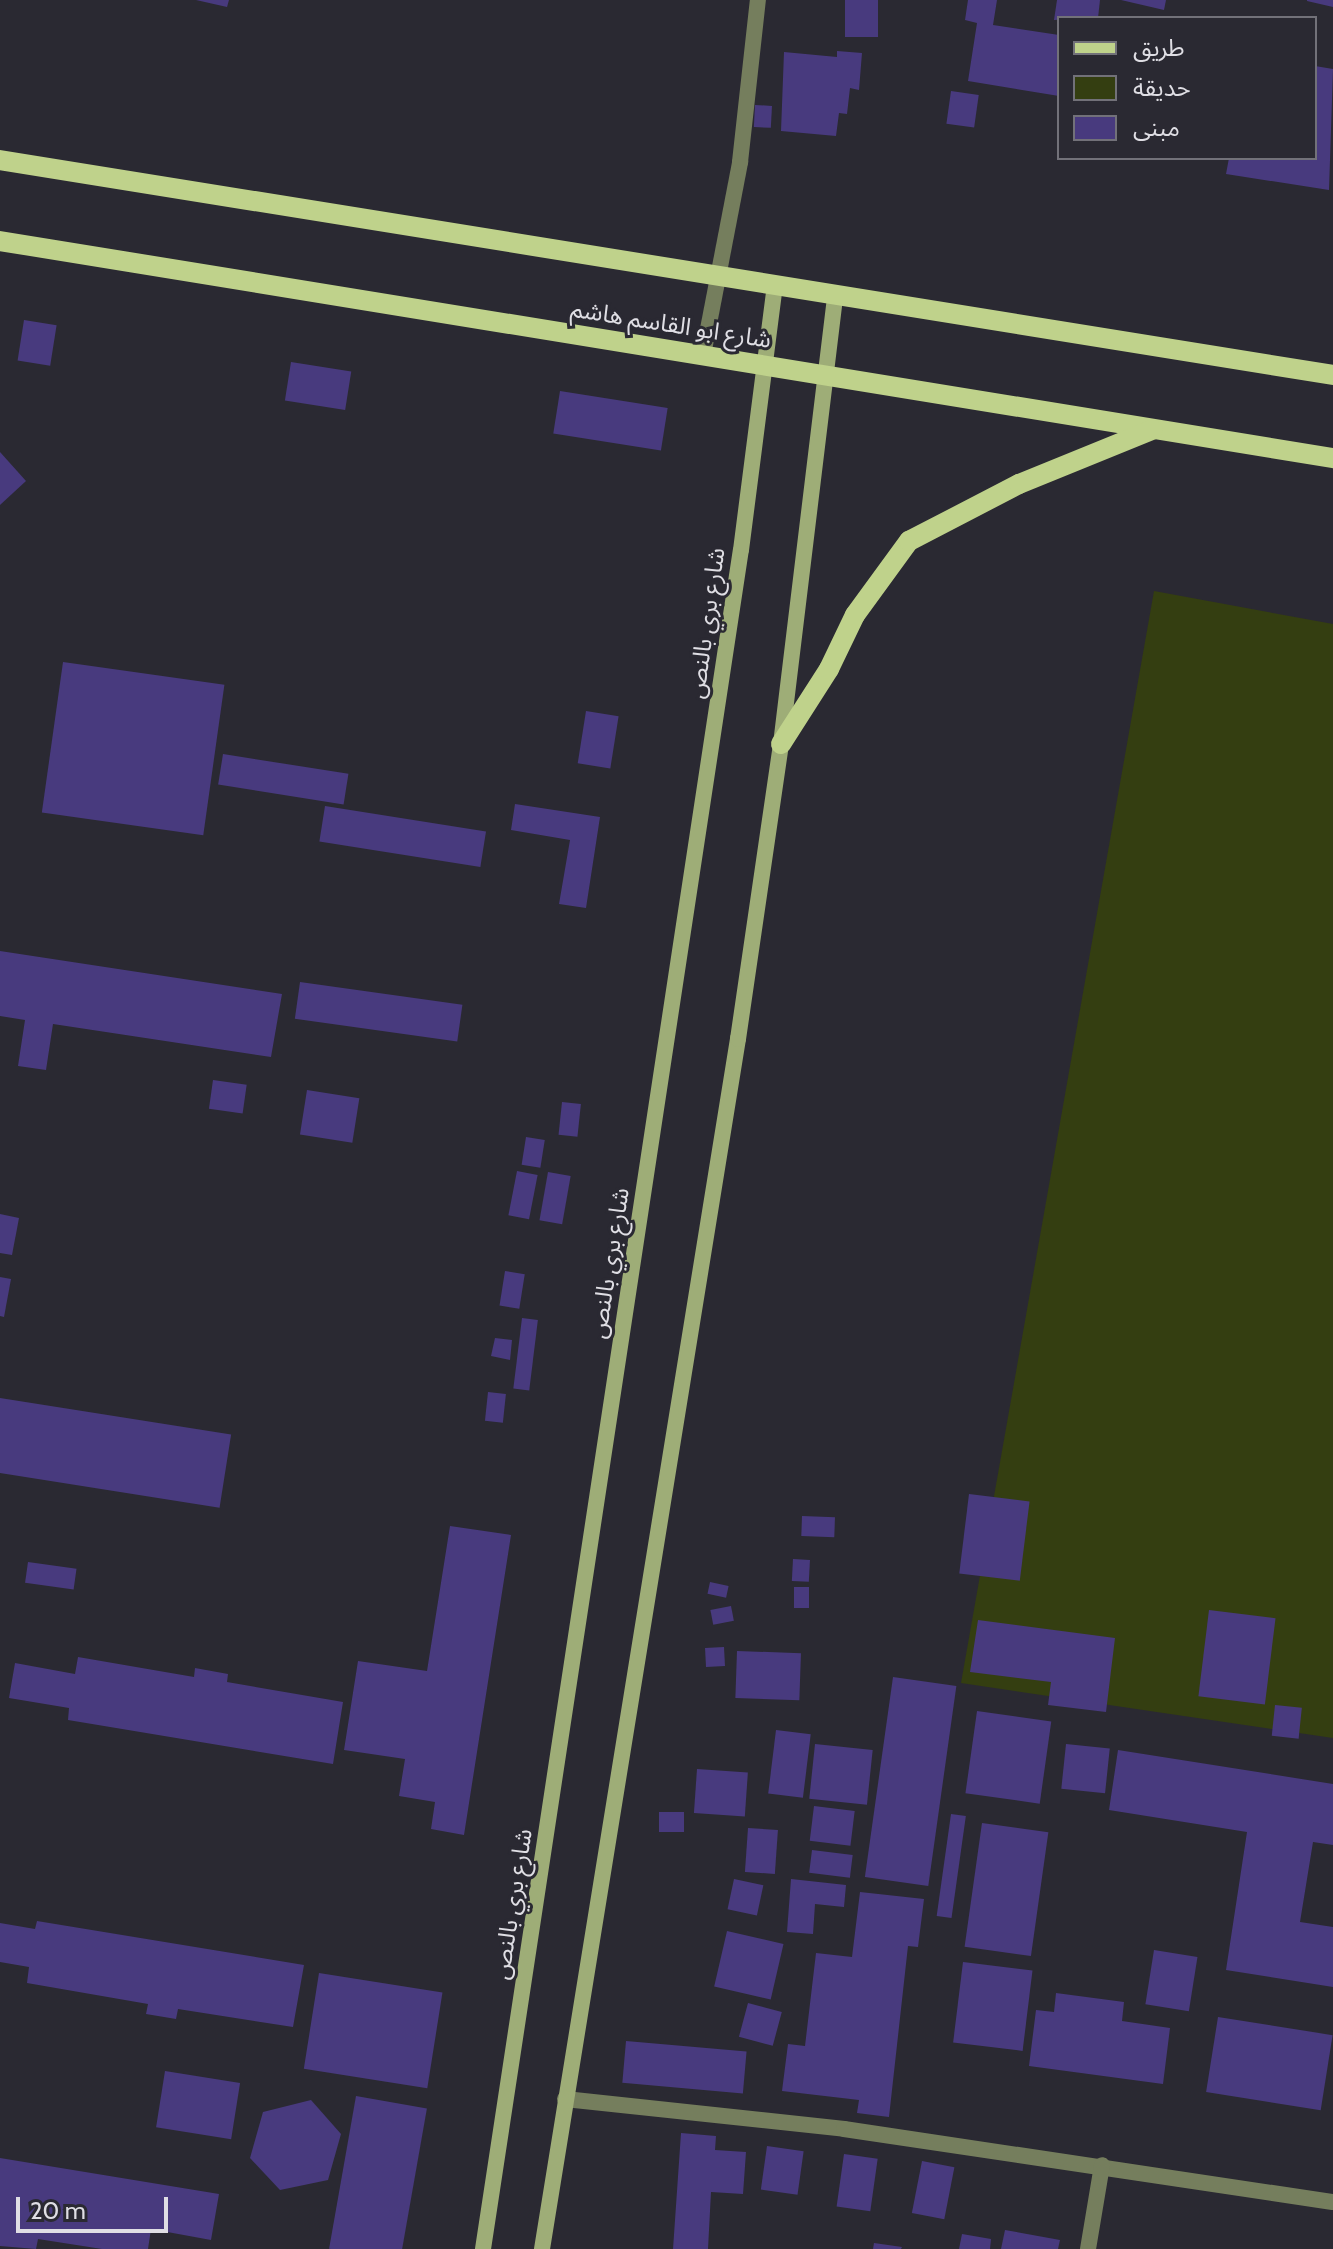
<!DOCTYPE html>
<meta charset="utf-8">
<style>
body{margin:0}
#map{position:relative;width:1333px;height:2249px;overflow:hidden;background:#2a2932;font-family:Cabin,"Noto Sans Arabic",sans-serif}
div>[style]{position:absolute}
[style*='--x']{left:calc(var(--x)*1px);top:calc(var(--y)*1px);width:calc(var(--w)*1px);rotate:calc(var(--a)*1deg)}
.green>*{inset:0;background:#343e11}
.building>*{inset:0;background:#483a7e;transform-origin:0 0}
.street>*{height:16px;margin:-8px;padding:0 8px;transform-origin:8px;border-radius:8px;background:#757e5d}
.secondary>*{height:16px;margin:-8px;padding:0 8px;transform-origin:8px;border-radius:8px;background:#9ead77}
.primary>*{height:20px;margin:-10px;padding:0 10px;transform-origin:10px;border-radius:10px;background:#bfd28b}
span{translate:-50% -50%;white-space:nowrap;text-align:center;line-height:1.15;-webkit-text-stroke:6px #2a2932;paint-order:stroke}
.street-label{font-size:24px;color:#dfdee4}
.legend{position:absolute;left:1057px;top:16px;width:260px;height:144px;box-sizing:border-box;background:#2a2932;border:2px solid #727179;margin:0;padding:10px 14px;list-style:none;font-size:24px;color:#dfdee4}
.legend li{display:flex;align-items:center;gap:16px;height:40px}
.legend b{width:40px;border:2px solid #727179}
.scale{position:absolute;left:16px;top:2197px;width:152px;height:36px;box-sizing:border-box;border:4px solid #dfdee4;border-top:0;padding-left:10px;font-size:24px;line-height:28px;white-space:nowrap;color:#dfdee4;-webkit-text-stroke:6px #2a2932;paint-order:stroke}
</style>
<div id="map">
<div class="green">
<i style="clip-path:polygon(1154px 591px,1333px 624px,1333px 1738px,961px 1683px)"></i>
</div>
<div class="building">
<i style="clip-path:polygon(196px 0,229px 0,227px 7px)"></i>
<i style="left:845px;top:0;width:33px;height:37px"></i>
<i style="clip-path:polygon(968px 0,997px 0,993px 25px,1059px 35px,1059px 96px,968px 81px,977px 23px,965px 20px)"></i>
<i style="clip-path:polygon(1057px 0,1100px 0,1098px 18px,1054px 20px)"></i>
<i style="clip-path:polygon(1121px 0,1166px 0,1164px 10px)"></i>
<i style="clip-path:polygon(1307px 0,1333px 0,1333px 7px,1307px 1px)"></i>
<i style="clip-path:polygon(837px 51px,862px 53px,859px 90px,850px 88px,847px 114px,839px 113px,836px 136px,781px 131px,784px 52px,837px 57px)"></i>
<i style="clip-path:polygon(1315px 66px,1333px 69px,1329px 190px,1226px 174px,1229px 158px,1315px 158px)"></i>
<i style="left:951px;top:91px;width:28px;height:33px;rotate:8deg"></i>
<i style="left:755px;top:105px;width:17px;height:22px;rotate:3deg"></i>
<i style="left:24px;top:320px;width:33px;height:41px;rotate:9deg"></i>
<i style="left:291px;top:362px;width:61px;height:39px;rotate:9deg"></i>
<i style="left:560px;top:391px;width:109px;height:43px;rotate:9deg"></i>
<i style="clip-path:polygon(0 452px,26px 481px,0 505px)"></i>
<i style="left:63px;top:662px;width:163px;height:152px;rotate:8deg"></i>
<i style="left:586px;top:711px;width:33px;height:53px;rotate:9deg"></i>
<i style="left:223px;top:754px;width:127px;height:31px;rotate:9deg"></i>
<i style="clip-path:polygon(515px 804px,600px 817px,586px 908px,559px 904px,570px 840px,511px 830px)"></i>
<i style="left:325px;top:806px;width:163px;height:36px;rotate:9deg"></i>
<i style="clip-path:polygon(0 951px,282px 994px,271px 1057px,53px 1024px,46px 1070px,18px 1066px,25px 1020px,0 1016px)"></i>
<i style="left:300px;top:982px;width:164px;height:37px;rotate:8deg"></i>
<i style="left:213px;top:1080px;width:34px;height:29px;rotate:8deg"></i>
<i style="left:307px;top:1090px;width:53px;height:45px;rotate:9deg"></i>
<i style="left:562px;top:1102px;width:19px;height:33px;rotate:6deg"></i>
<i style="left:526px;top:1137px;width:19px;height:28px;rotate:9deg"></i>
<i style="left:517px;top:1171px;width:21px;height:45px;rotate:11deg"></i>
<i style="left:548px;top:1172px;width:23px;height:49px;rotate:10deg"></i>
<i style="clip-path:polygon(0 1214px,19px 1218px,12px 1255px,0 1253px)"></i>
<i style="left:505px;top:1271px;width:20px;height:35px;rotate:9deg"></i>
<i style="clip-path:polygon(0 1277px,11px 1279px,4px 1317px,0 1316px)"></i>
<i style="left:522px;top:1318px;width:16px;height:71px;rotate:7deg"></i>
<i style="clip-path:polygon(495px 1338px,512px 1340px,510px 1360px,491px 1356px)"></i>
<i style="left:488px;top:1392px;width:18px;height:29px;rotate:6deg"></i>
<i style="left:0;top:1398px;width:234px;height:74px;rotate:9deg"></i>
<i style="left:969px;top:1494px;width:61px;height:80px;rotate:7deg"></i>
<i style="left:802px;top:1516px;width:33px;height:20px;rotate:2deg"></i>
<i style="clip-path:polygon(450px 1526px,511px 1535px,464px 1835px,431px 1829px,435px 1802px,399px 1796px,405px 1759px,344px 1750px,358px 1661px,427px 1671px)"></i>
<i style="left:793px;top:1559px;width:17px;height:22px;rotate:3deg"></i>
<i style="left:28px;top:1562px;width:49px;height:21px;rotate:8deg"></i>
<i style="left:710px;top:1582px;width:19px;height:12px;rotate:12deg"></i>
<i style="left:794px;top:1587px;width:15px;height:21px"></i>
<i style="left:731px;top:1606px;width:15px;height:21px;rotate:79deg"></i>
<i style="left:1209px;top:1610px;width:67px;height:87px;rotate:7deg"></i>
<i style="clip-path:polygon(978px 1620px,1115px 1638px,1106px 1712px,1048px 1705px,1051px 1682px,970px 1672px)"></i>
<i style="left:724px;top:1647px;width:19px;height:19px;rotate:87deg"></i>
<i style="left:737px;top:1651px;width:64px;height:47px;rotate:2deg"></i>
<i style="clip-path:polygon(78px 1657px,194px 1677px,195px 1668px,228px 1674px,227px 1682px,343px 1702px,333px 1764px,68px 1720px,69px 1708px,9px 1698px,15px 1663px,75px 1674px)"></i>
<i style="left:893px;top:1677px;width:64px;height:202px;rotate:8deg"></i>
<i style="left:1275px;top:1705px;width:27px;height:31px;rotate:6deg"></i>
<i style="left:977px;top:1711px;width:75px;height:83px;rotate:8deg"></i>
<i style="left:776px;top:1730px;width:35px;height:64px;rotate:7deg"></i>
<i style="left:815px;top:1744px;width:58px;height:55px;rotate:6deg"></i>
<i style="left:1066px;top:1744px;width:44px;height:45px;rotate:6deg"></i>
<i style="clip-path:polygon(1118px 1750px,1333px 1784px,1333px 1845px,1313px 1842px,1300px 1922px,1333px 1927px,1333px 1987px,1226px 1970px,1247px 1832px,1109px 1810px)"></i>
<i style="left:697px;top:1769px;width:51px;height:44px;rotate:4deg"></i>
<i style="left:814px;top:1806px;width:41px;height:35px;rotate:7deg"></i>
<i style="left:659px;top:1812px;width:25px;height:20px"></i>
<i style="left:951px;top:1814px;width:15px;height:103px;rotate:8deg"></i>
<i style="left:982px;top:1823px;width:67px;height:125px;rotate:8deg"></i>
<i style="left:748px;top:1828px;width:30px;height:44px;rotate:4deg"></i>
<i style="left:812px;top:1850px;width:41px;height:23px;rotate:7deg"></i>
<i style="left:734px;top:1879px;width:30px;height:31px;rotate:12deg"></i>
<i style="clip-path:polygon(791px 1879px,846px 1885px,844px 1907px,815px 1904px,813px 1934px,787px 1932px)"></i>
<i style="clip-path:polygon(860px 1892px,924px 1899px,918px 1947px,908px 1946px,889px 2117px,857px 2113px,859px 2100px,782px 2091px,788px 2044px,805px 2046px,816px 1953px,852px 1957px)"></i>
<i style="clip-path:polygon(37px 1921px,304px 1965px,293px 2027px,178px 2009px,176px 2019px,146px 2014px,148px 2004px,27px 1983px,29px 1967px,0 1962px,0 1923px,35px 1929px)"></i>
<i style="left:727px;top:1931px;width:58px;height:57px;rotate:13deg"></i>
<i style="left:1154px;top:1950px;width:44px;height:55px;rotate:9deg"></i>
<i style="left:963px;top:1962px;width:70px;height:81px;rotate:7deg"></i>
<i style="left:319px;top:1973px;width:125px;height:97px;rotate:9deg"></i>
<i style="clip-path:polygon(1056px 1993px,1124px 2002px,1122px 2021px,1170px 2028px,1163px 2084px,1029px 2066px,1036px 2010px,1054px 2012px)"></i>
<i style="left:748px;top:2003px;width:35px;height:35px;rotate:15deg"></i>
<i style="left:1218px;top:2017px;width:116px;height:76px;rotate:9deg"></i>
<i style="left:626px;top:2041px;width:121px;height:42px;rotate:5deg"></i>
<i style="left:165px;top:2071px;width:76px;height:57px;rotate:9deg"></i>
<i style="left:356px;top:2096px;width:72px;height:155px;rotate:10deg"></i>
<i style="clip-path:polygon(311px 2100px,341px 2134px,328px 2180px,280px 2190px,250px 2158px,263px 2112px)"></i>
<i style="clip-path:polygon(681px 2133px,716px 2136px,715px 2150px,746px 2152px,743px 2194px,711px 2192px,708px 2249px,673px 2249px)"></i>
<i style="left:767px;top:2146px;width:37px;height:44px;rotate:8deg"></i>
<i style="left:844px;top:2154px;width:34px;height:53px;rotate:8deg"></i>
<i style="clip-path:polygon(0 2158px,219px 2194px,211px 2240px,151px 2229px,148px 2249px,102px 2249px,38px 2239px,36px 2249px,0 2246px)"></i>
<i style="left:922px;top:2161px;width:33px;height:53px;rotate:11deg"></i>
<i style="clip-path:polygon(1005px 2230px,1060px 2240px,1058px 2249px,1001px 2249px)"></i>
<i style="clip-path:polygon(962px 2234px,991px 2239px,990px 2249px,959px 2249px)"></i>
<i style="clip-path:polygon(874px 2243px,902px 2247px,901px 2249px,873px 2249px)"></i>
</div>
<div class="street">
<i style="--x:703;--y:355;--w:197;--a:-79.1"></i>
<i style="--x:740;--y:162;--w:163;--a:-83.7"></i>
<i style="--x:565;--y:2099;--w:281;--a:6.1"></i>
<i style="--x:844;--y:2129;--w:494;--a:8.5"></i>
<i style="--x:1088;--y:2249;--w:85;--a:-80.5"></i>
</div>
<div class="secondary">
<i style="--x:483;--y:2249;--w:1718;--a:-81.37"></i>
<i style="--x:741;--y:550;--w:268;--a:-82.7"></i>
<i style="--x:542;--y:2249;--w:1226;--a:-80.8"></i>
<i style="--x:738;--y:1039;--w:298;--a:-81.7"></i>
<i style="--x:781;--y:744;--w:452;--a:-83.1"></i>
</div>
<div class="primary">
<i style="--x:0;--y:160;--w:1350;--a:9.16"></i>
<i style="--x:0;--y:241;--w:1351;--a:9.25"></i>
<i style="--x:781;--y:744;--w:89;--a:-57.4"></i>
<i style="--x:829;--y:669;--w:60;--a:-64.3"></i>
<i style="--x:855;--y:615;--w:92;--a:-53.9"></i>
<i style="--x:909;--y:541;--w:124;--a:-27.4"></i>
<i style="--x:1019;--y:484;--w:144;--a:-22.1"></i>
</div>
<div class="street-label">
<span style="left:671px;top:324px;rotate:9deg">شارع ابو القاسم هاشم</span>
<span style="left:706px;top:623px;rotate:-82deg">شارع بري بالنص</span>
<span style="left:609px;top:1263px;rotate:-81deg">شارع بري بالنص</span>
<span style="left:512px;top:1904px;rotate:-81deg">شارع بري بالنص</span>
</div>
<ul class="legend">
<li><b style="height:10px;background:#bfd28b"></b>طريق</li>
<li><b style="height:22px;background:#343e11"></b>حديقة</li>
<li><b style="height:22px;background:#483a7e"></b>مبنى</li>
</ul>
<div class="scale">20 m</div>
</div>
